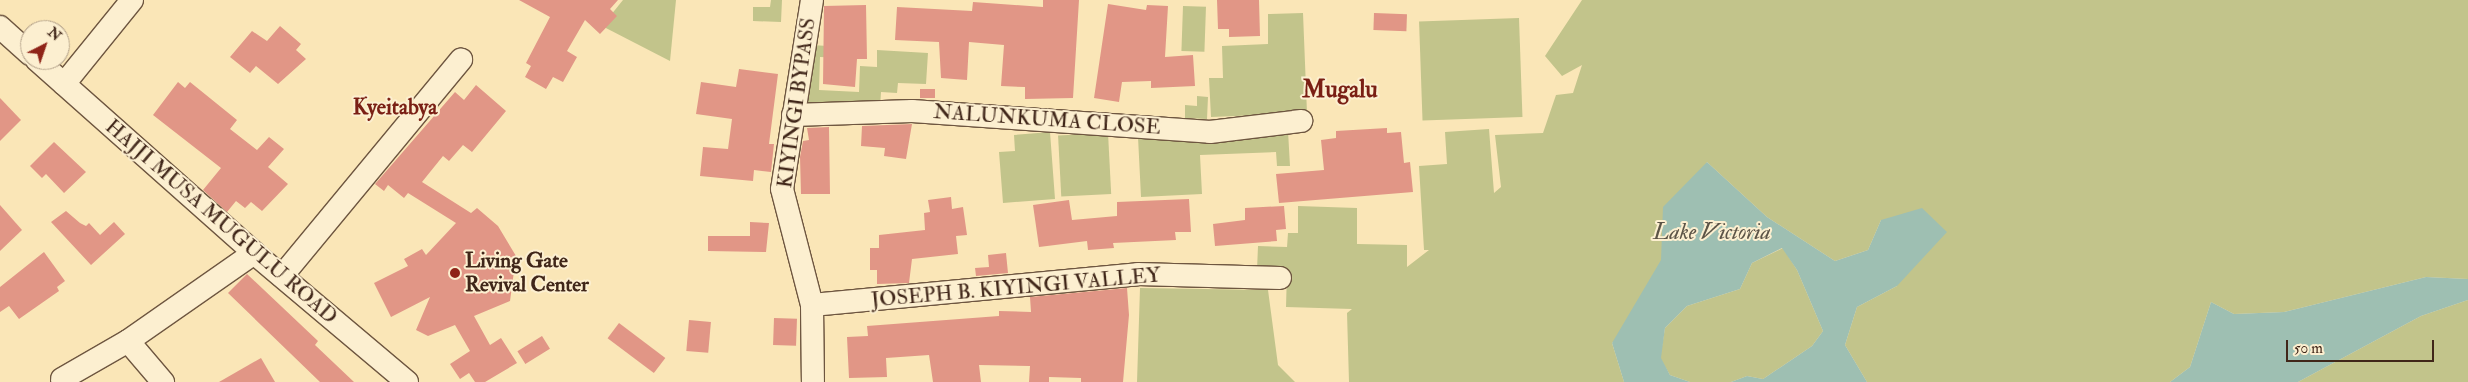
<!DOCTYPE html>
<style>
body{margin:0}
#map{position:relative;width:2468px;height:382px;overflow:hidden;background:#fae6b7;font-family:"IM FELL Double Pica",serif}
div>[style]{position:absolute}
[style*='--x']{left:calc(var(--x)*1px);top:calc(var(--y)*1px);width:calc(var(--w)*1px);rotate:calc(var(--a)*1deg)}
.green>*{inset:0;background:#c2c48b;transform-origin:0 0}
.water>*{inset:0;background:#9ebfb2}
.building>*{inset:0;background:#e19686;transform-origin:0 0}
.roads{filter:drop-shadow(1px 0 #6e5640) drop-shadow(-1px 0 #6e5640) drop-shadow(0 1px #6e5640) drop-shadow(0 -1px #6e5640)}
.minor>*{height:22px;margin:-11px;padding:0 11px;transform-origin:11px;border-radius:11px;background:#fcefd0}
.dots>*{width:14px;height:14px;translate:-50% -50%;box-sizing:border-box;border:2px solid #fcefd0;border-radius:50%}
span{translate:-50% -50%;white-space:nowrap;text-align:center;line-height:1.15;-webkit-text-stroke:4px #fcefd0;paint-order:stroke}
.street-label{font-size:21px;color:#402619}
.poi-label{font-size:21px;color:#402619;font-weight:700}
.left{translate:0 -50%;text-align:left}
.neighbourhood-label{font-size:22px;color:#7a1f14;font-weight:700}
.water-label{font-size:22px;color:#5c5447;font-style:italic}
.quarter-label{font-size:24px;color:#7a1f14;font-weight:700}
.north{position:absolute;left:20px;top:20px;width:50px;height:50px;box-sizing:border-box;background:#fcefd0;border:1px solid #b19f87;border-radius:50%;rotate:41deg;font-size:14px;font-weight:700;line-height:20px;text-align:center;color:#402619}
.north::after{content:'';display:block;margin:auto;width:18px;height:22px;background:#8f2418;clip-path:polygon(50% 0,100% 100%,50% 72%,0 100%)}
.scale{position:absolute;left:2286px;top:340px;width:148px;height:22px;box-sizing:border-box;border:2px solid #402619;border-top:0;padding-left:6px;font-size:15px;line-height:18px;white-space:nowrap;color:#402619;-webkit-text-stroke:4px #fcefd0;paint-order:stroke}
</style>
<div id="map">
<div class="green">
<i style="clip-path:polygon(623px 0,676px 0,670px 61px,602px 26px)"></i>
<i style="clip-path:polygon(771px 0,782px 0,781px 22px,753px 21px,753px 7px,770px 7px)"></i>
<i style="clip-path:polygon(1582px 0,2468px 0,2468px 279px,2426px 277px,2284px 312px,2234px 314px,2211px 302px,2190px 367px,2170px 382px,1867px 382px,1845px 345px,1857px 307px,1897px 286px,1881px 220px,1868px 250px,1835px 261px,1767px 217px,1707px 162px,1633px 322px,1612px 343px,1624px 382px,1349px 382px,1347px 313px,1352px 309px,1286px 307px,1287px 271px,1257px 270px,1258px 246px,1287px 247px,1288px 233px,1298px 233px,1298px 206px,1357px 208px,1357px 244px,1407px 245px,1407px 267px,1429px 250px,1424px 250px,1419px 166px,1447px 164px,1445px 132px,1489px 129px,1494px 193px,1501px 187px,1495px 135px,1543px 133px,1556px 95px,1573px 93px,1582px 65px,1562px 76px,1545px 56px)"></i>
<i style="left:1183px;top:6px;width:23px;height:45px;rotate:2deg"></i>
<i style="clip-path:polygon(1303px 13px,1307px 113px,1211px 117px,1209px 78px,1223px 78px,1222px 46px,1268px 44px,1268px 14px)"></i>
<i style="left:1519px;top:18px;width:99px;height:100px;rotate:88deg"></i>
<i style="clip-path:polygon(794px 44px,845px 47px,844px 58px,820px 57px,819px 90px,859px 92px,860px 66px,877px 67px,877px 50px,928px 53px,926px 84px,898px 83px,897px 93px,881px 92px,880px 108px,791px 103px)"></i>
<i style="clip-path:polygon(1197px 96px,1208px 97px,1207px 119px,1185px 118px,1185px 105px,1197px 106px)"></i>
<i style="clip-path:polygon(1288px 131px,1290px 166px,1277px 166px,1276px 152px,1200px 155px,1202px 194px,1141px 197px,1138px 137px)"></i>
<i style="clip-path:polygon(1050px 132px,1055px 199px,1003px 203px,999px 152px,1015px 151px,1014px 135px)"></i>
<i style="left:1108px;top:133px;width:61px;height:50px;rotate:87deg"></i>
<i style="clip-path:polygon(1783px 248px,1797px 270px,1823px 331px,1812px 346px,1763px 379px,1747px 376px,1731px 382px,1690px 382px,1670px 375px,1660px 358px,1665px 328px,1687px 306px,1740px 289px,1752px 263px)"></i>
<i style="clip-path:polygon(1140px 288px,1268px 290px,1278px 365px,1295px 382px,1137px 382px)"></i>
<i style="clip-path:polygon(2468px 300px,2468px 382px,2298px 382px,2421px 316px)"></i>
</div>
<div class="water">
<i style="clip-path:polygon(1707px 162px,1767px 217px,1835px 261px,1868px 250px,1881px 220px,1922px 208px,1947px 232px,1897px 286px,1857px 307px,1845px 345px,1867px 382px,1731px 382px,1747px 376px,1763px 379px,1812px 346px,1823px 331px,1797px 270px,1782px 248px,1752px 263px,1740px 289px,1687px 306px,1665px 328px,1661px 358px,1670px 375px,1690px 382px,1624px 382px,1612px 343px,1661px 260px,1663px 207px)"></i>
<i style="clip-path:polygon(2426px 277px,2468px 279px,2468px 300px,2421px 316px,2298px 382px,2170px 382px,2190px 367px,2211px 302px,2234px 314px,2284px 312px)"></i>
</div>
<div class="building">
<i style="clip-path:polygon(519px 0,618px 0,610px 9px,617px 16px,600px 34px,585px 20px,567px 51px,577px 57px,563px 82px,553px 77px,546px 89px,525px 77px,531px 66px,526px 63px,550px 17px)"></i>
<i style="clip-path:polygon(1043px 0,1079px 0,1073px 98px,1025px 99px,1025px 87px,1001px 86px,1004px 45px,969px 42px,967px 80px,941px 78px,939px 42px,895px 40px,897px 7px,972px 11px,973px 2px,1043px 7px)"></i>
<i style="clip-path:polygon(1217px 0,1259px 0,1260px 36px,1229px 37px,1229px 29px,1218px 29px)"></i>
<i style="clip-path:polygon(1108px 4px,1146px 10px,1147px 5px,1168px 6px,1165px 57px,1193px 55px,1195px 86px,1151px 88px,1151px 81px,1122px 82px,1119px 102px,1094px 98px)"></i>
<i style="clip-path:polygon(866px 5px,867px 59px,857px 59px,855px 87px,823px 84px,824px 6px)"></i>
<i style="left:1374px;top:13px;width:33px;height:17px;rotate:2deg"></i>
<i style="clip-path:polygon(280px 26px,301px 44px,296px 50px,306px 59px,278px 84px,256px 66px,250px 73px,230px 57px,252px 31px,267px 41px)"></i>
<i style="clip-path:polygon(739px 69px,778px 74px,769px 144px,774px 144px,771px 172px,754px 170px,753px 181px,700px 176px,703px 147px,728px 149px,732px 119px,696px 114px,701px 82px,736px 87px)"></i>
<i style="clip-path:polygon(178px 82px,185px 88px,190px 82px,237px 120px,230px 129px,257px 150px,269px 137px,284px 149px,268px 167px,288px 184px,262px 211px,251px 202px,245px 208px,236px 201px,227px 212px,203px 190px,221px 168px,153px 115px)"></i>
<i style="clip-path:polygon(476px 85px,506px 111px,472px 152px,463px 145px,449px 161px,443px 156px,422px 182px,471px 213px,477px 208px,498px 226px,516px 256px,510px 301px,474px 316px,490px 345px,501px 338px,517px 363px,485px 382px,475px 382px,469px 373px,460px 379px,450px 364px,470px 351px,455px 325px,428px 336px,416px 330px,430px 297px,391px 317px,374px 283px,408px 266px,404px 259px,422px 249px,426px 255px,456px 223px,408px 193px,404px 198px,388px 185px,384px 191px,375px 184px,455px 92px,464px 100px)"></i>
<i style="left:920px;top:89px;width:15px;height:9px"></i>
<i style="clip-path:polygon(0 98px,21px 120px,0 141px)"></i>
<i style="clip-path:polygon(912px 124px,906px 159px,884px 156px,885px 148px,861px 146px,862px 126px)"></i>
<i style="clip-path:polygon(829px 127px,830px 194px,801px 194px,800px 157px,803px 141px,809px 140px,807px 128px)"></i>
<i style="clip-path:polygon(1387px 128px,1387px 133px,1401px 132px,1404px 163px,1410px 162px,1413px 192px,1279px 203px,1276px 174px,1324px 170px,1321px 140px,1336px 138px,1336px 131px)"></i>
<i style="clip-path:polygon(54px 142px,86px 172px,64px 193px,46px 174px,42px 178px,30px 166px)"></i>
<i style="clip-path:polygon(951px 197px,952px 209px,963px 207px,967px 235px,956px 236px,958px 254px,912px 259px,909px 283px,877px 284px,877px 270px,870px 270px,870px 248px,879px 248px,879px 235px,925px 230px,924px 213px,930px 212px,928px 200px)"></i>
<i style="clip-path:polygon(1189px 199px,1191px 232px,1175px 232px,1176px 240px,1113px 243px,1114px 248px,1088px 250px,1087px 241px,1039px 247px,1033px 205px,1069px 200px,1072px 220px,1117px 216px,1117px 202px)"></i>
<i style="clip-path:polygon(0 205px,22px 230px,0 251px)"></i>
<i style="clip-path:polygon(1284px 206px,1286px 229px,1276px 230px,1277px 241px,1215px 246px,1213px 224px,1245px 220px,1245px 208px)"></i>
<i style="clip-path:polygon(66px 211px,80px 223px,86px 226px,89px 223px,100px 235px,114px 222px,125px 234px,91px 265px,51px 222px)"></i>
<i style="clip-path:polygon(750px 222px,769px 223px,766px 252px,708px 251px,708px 236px,750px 236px)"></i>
<i style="clip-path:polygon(44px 252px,65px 281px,57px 287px,59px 291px,19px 319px,9px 306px,0 312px,0 287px)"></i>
<i style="clip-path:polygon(1006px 253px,1008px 273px,976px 276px,975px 268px,989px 267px,988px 255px)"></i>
<i style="clip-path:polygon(247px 274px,318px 341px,315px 345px,354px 382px,320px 382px,228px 293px)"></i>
<i style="clip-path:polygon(1127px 288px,1129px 315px,1123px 382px,1081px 382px,1081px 378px,1049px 377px,1049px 382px,1029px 382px,1030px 366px,979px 365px,981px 382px,933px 382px,929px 355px,886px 358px,887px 377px,849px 378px,847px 337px,868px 336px,867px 326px,999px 316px,999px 311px,1031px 312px,1030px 297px)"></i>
<i style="left:774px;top:318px;width:23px;height:27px;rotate:2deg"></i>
<i style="left:689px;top:320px;width:22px;height:31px;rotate:5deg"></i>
<i style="left:619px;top:323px;width:58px;height:19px;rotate:37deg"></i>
<i style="left:542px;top:336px;width:15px;height:29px;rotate:58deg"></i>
<i style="clip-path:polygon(261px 358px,275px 382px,219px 382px)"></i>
</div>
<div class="roads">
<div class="minor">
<i style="--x:812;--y:0;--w:191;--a:99"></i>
<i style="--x:782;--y:189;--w:120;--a:75.5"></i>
<i style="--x:812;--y:305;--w:77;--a:89.3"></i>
<i style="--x:0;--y:27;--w:40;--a:42"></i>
<i style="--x:37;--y:60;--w:290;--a:41.6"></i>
<i style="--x:254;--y:253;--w:200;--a:40.1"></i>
<i style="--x:64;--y:84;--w:108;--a:-51"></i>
<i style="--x:793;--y:115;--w:119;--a:-1.9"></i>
<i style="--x:912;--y:111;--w:299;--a:4"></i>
<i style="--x:1210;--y:132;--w:92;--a:-6.9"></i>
<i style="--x:282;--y:276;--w:281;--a:-50.4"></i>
<i style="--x:812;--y:305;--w:327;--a:-5.4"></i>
<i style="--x:1138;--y:274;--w:142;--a:1.6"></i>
<i style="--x:128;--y:341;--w:54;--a:49.5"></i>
<i style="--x:62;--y:379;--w:76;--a:-29.9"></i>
<i style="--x:128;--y:341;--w:154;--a:-34.9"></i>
</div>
</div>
<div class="dots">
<i style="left:455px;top:273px;background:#8f2418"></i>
</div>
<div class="street-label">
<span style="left:797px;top:103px;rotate:-82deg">KIYINGI BYPASS</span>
<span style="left:1047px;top:120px;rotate:4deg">NALUNKUMA CLOSE</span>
<span style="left:221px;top:222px;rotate:41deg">HAJJI MUSA MUGULU ROAD</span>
<span style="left:1016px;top:288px;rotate:-5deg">JOSEPH B. KIYINGI VALLEY</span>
</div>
<div class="poi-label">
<span class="left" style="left:465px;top:273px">Living Gate<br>Revival Center</span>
</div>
<div class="neighbourhood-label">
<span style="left:395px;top:108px">Kyeitabya</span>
</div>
<div class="water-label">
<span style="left:1712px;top:233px">Lake Victoria</span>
</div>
<div class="quarter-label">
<span style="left:1340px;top:90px">Mugalu</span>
</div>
<div class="north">N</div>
<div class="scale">50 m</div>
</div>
